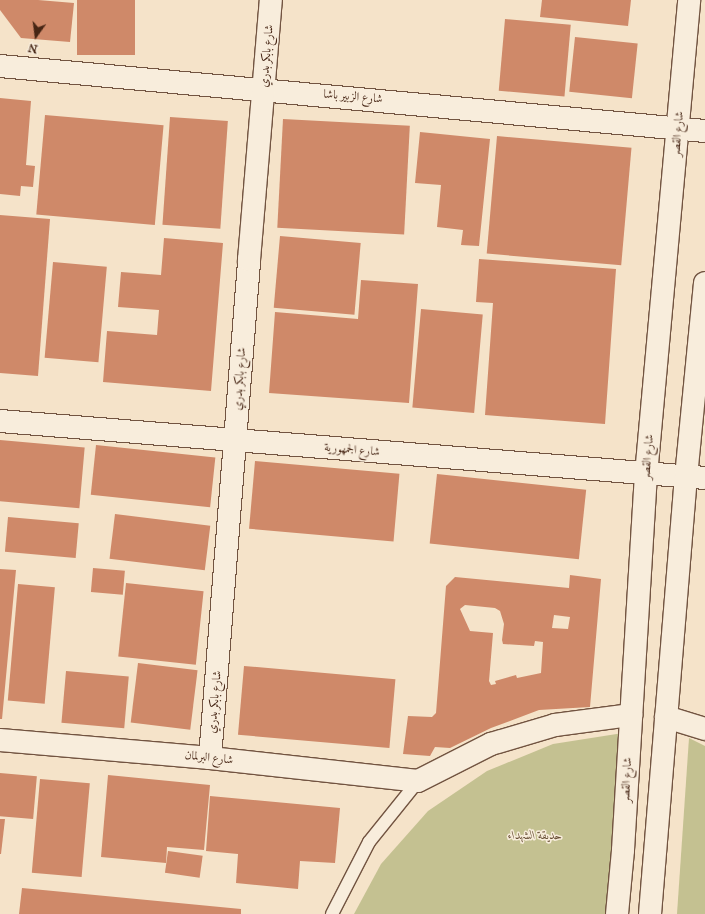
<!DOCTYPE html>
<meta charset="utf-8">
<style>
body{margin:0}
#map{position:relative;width:705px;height:914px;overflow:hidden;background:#f5e3c9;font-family:"IM FELL Great Primer",Amiri,serif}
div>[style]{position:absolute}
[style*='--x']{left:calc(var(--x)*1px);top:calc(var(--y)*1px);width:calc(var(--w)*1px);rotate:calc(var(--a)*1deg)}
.green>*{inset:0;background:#c4c191}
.building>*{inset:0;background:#cf8969;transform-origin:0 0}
.roads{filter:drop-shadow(1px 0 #725441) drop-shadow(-1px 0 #725441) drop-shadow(0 1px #725441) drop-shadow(0 -1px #725441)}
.service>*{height:12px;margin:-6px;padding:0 6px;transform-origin:6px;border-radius:6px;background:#f8eddc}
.minor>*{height:22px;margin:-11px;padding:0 11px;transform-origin:11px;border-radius:11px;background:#f8eddc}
.secondary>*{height:22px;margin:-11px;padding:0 11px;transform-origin:11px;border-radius:11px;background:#f8eddc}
span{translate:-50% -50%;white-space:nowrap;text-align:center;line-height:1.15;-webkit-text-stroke:3px #f8eddc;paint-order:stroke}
.street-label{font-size:12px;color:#462514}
.park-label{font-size:12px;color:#664c33;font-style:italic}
.north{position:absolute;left:16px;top:16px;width:40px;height:40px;-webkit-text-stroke:3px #f8eddc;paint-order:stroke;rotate:194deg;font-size:11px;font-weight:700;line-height:16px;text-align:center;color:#462514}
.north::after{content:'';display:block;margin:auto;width:14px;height:18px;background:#462514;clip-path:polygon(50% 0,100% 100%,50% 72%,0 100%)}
</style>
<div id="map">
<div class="green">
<i style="clip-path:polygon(623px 733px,606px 914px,354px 914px,381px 864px,428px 811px,487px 771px,553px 744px)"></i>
<i style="clip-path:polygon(689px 738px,705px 746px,705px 914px,677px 914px)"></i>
</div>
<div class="building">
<i style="clip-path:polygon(0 0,38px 0,74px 3px,70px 42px,21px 38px,0 10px)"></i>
<i style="left:77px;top:0;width:58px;height:55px"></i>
<i style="clip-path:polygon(542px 0,631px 0,628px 26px,540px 17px)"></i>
<i style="left:505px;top:19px;width:66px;height:72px;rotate:5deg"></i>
<i style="left:575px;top:37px;width:63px;height:55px;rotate:6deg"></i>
<i style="clip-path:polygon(0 98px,31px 101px,26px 165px,35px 166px,33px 187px,21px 186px,20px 196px,0 194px)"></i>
<i style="left:45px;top:115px;width:119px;height:100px;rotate:5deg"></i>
<i style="left:170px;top:117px;width:58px;height:108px;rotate:4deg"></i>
<i style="left:283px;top:119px;width:127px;height:109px;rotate:3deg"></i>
<i style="clip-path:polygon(420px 132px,490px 139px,479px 246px,461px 245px,463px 230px,437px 227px,441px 185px,415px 183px)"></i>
<i style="left:497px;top:136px;width:135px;height:118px;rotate:5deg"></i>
<i style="clip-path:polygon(0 215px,50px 219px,38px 376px,0 373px)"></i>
<i style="left:280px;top:236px;width:81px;height:72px;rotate:5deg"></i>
<i style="clip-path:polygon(164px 238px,223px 243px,211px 391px,103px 382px,107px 331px,157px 335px,159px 310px,118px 307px,121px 272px,161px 275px)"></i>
<i style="clip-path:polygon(479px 259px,616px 269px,605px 424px,485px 415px,493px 303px,476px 302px)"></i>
<i style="left:53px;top:262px;width:54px;height:96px;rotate:5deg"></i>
<i style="clip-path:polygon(361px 280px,418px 284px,409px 403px,269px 393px,275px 312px,358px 319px)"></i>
<i style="left:421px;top:309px;width:62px;height:99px;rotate:5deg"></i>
<i style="left:0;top:440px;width:85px;height:61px;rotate:5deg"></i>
<i style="left:96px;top:445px;width:120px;height:50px;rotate:6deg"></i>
<i style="left:255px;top:461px;width:145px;height:68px;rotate:5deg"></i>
<i style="left:437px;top:474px;width:150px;height:70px;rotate:6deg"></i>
<i style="left:115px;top:514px;width:96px;height:45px;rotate:7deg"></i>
<i style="left:8px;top:517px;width:71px;height:35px;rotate:5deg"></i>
<i style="left:93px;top:568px;width:32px;height:24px;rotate:5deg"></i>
<i style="clip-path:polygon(0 569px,16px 570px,2px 719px,0 719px)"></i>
<i style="clip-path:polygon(evenodd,570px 575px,601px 579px,590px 707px,539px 710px,491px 728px,450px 748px,435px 747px,430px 756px,403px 754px,408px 716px,432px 717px,436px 713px,446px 586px,455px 577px,569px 588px,570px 575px,465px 605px,495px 608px,500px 611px,504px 624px,502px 640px,503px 644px,534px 646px,535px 641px,543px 642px,541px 673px,517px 678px,516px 675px,495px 681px,496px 684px,491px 685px,489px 681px,493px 633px,470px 631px,460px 609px,465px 605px,570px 575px,554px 615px,570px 617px,568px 629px,552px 628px,554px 615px)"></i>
<i style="left:126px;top:583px;width:78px;height:74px;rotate:6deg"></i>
<i style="left:18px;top:584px;width:37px;height:117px;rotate:5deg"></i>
<i style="left:138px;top:663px;width:60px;height:60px;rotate:7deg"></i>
<i style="left:244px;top:666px;width:152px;height:69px;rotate:5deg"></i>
<i style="left:66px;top:671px;width:63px;height:52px;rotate:5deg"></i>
<i style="left:0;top:773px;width:37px;height:43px;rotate:5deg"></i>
<i style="clip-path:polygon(108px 775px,210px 785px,204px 850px,167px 847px,166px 863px,101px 857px)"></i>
<i style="left:40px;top:779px;width:50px;height:94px;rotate:5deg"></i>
<i style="clip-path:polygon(210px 796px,340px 808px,335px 863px,300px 861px,298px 889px,236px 883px,238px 854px,206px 851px)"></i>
<i style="clip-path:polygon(0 819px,5px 819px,1px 854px,0 854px)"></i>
<i style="left:168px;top:851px;width:35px;height:22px;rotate:8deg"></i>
<i style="clip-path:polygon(22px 888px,241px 909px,241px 914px,19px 914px)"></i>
</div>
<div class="roads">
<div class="service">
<i style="--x:332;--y:914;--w:81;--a:-62.8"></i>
<i style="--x:369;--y:842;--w:78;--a:-51.2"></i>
</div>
<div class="minor">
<i style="--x:0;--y:66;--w:708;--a:5.27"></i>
<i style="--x:666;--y:717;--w:41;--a:17.1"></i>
<i style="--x:0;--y:740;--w:211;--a:4.9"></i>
<i style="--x:210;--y:758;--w:209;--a:6.3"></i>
<i style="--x:418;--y:781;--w:82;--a:-26.9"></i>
<i style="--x:491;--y:744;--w:67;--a:-16.5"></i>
<i style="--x:555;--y:725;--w:77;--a:-7.5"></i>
<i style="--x:210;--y:758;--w:500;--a:-85.5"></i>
<i style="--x:249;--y:260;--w:261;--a:-85.2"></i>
</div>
<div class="secondary">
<i style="--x:0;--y:421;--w:707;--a:4.62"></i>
<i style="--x:617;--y:914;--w:64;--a:-84.6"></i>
<i style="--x:623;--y:850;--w:376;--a:-86.5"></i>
<i style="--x:646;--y:475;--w:477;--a:-84.8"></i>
<i style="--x:650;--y:914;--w:438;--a:-85.3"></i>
<i style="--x:686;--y:477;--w:195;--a:-84.4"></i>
</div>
</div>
<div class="street-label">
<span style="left:267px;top:56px;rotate:-85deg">شارع بابكر بدري</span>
<span style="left:353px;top:97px;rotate:5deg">شارع الزبير باشا</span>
<span style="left:678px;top:134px;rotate:-85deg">شارع القصر</span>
<span style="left:240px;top:379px;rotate:-86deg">شارع بابكر بدري</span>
<span style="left:352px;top:450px;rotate:5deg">شارع الجمهورية</span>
<span style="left:648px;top:457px;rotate:-85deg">شارع القصر</span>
<span style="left:215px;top:702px;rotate:-85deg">شارع بابكر بدري</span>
<span style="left:209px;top:758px;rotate:6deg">شارع البرلمان</span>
<span style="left:627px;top:780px;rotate:-87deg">شارع القصر</span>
</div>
<div class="park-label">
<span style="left:535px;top:836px">حديقة الشهداء</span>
</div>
<div class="north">N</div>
</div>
